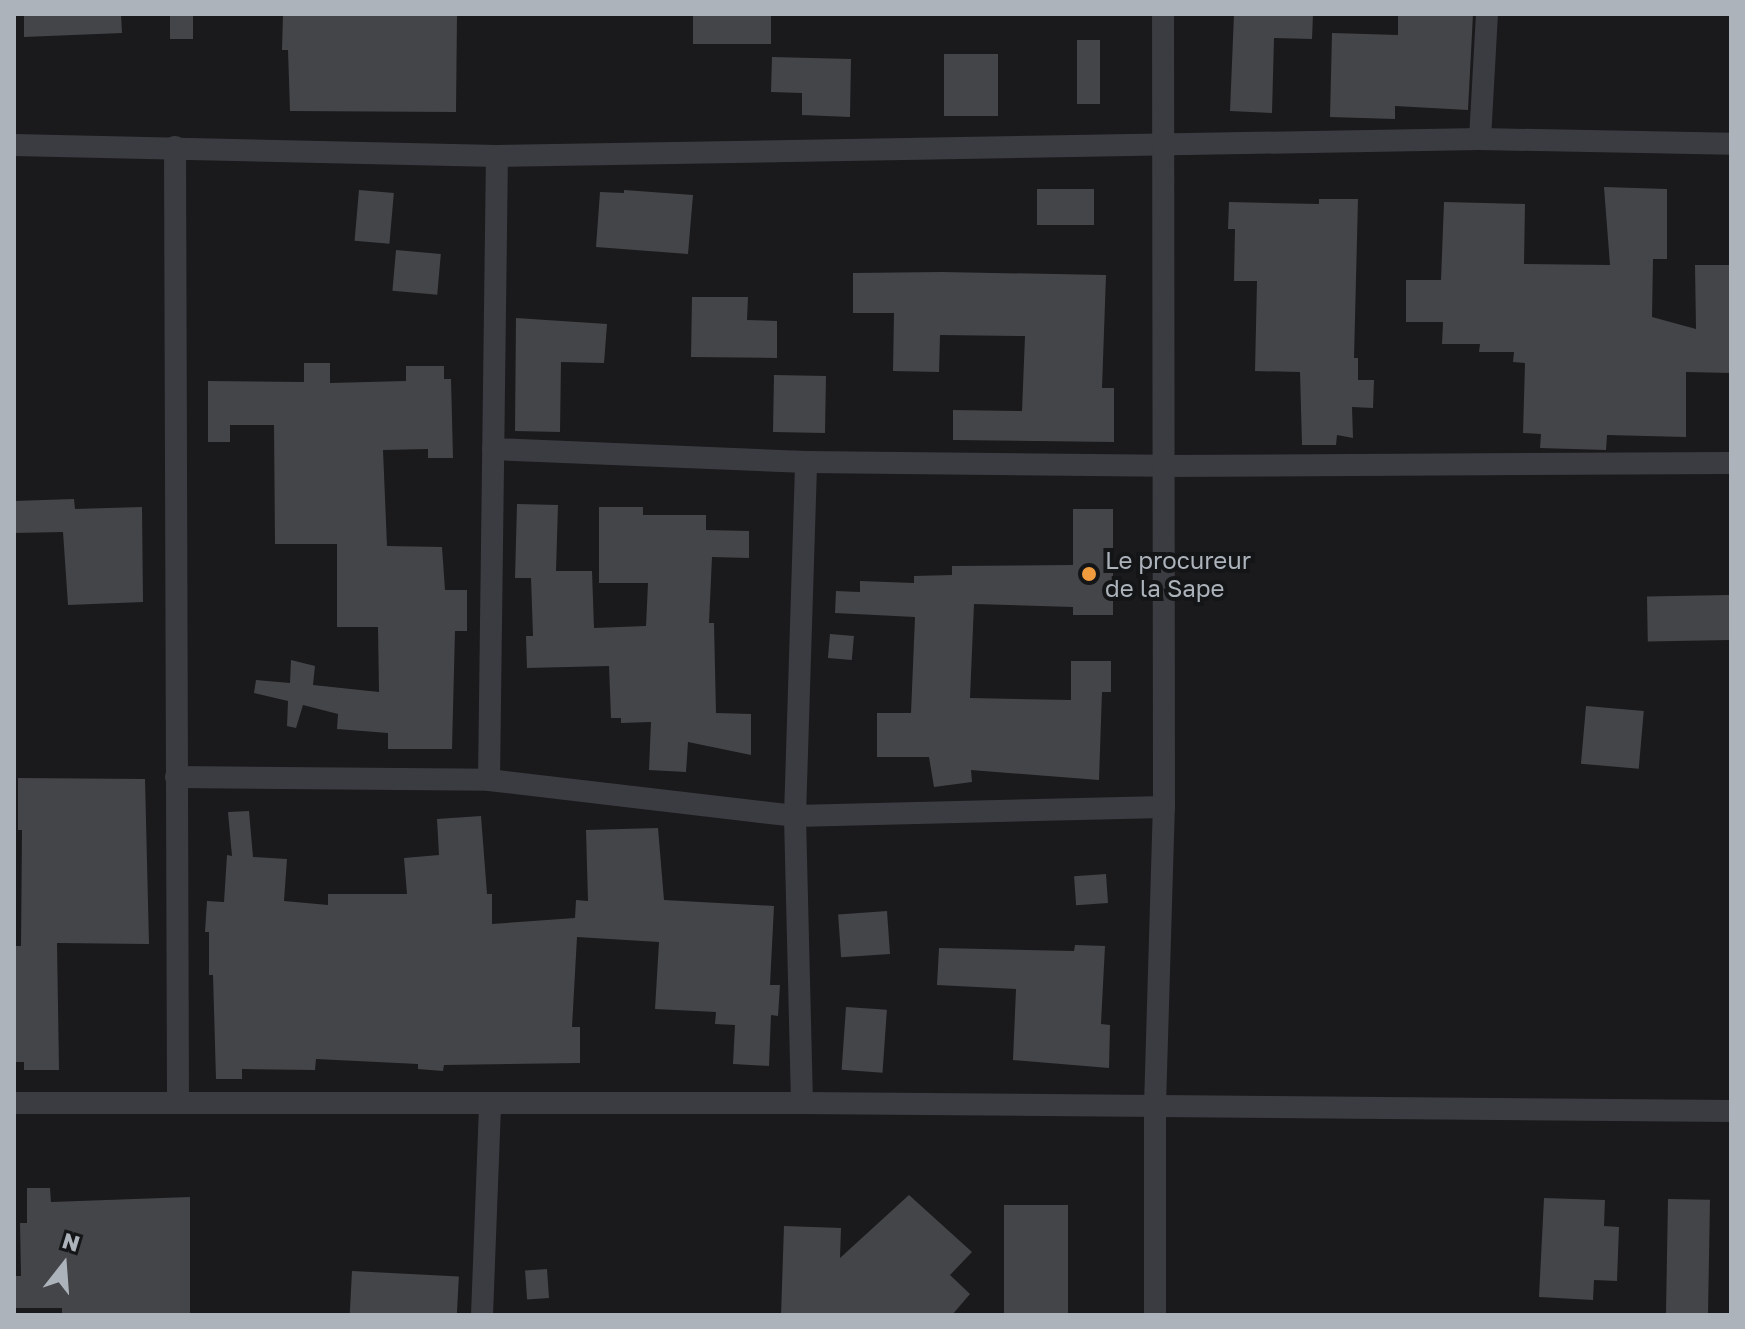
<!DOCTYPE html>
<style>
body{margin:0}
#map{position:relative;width:1745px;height:1329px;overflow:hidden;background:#1a1a1c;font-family:"Golos Text",sans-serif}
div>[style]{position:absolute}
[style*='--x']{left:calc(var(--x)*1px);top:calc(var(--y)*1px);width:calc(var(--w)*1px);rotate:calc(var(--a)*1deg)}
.building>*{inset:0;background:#444549;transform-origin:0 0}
.street>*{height:22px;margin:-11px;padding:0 11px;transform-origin:11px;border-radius:11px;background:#3b3c41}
.dots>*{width:22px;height:22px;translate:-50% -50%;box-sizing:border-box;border:4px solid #141517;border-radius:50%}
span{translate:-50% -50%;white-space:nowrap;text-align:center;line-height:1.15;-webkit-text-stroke:8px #141517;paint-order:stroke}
.poi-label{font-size:24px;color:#acb3bb}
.left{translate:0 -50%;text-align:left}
.frame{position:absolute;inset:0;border:16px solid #acb3bb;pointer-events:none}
.north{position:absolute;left:24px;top:1225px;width:80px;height:80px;-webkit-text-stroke:6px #141517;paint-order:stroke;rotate:17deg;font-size:22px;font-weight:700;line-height:32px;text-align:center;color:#acb3bb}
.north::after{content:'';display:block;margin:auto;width:28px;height:36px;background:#acb3bb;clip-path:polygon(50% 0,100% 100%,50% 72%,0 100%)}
</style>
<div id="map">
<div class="building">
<i style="clip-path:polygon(24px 14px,121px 14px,122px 33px,24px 37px)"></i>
<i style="left:170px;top:14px;width:23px;height:25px"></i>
<i style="clip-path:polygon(283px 14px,457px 14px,456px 112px,290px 111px,288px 50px,282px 50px)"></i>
<i style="left:693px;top:14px;width:78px;height:30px"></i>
<i style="clip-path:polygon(1234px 14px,1313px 14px,1312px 39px,1274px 38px,1272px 113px,1230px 111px)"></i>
<i style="clip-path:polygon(1398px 14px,1473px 14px,1468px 110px,1395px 106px,1395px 119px,1330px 117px,1332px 33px,1398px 35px)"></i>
<i style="left:1077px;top:40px;width:23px;height:64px"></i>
<i style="left:944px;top:54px;width:54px;height:62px"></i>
<i style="clip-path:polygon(772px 57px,851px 59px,850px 117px,802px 115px,802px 93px,771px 92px)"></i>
<i style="clip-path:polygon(1604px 187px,1667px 189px,1667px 259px,1653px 259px,1652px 317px,1696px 329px,1695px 265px,1731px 265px,1731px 373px,1686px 372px,1686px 437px,1607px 435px,1606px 450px,1540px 448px,1541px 434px,1523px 433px,1525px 363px,1513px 362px,1514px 352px,1479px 352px,1480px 344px,1442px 344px,1443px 322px,1406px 322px,1406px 280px,1441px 280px,1444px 202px,1525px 204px,1524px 264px,1610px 265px)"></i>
<i style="left:1037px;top:189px;width:57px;height:36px"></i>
<i style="left:359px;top:190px;width:35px;height:51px;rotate:5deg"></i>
<i style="clip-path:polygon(624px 190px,693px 195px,688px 254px,596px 247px,600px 192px,624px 193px)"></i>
<i style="clip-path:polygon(1319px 199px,1358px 199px,1354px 358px,1358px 358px,1358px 380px,1374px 380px,1373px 408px,1352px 407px,1353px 438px,1337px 435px,1336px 445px,1302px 445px,1300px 372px,1255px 371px,1257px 281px,1234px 281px,1235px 229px,1228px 229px,1229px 202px,1319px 204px)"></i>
<i style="left:396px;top:250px;width:45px;height:41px;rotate:5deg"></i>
<i style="clip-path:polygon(942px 272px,1106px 275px,1102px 388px,1114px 388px,1114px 442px,953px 440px,953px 410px,1022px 411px,1025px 336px,940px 335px,939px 372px,893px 371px,894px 313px,853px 313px,853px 273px)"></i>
<i style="clip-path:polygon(692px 297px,748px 297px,747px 320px,777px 321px,777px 358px,691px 357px)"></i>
<i style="clip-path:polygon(516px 318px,607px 324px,604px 363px,561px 362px,560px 432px,515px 431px)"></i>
<i style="clip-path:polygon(304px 363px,330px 363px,330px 383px,406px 381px,406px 366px,444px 366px,444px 379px,451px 379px,453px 458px,428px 458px,428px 449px,383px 450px,387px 546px,442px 547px,445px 590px,467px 590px,467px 631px,455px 631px,452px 749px,388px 749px,388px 733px,337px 729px,338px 714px,303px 705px,296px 728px,287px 726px,288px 701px,254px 693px,256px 680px,290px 683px,291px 660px,315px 666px,313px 685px,379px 692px,378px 627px,337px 627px,337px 544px,275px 544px,274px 425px,230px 425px,230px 442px,208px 442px,208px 381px,304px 382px)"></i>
<i style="left:774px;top:375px;width:52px;height:57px;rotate:1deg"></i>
<i style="clip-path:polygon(74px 499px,75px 509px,142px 507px,143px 602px,68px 605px,63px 532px,14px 533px,14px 501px)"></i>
<i style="clip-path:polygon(517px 504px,558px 505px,556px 571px,592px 571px,594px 628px,646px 626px,648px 583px,599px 583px,599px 507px,643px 507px,643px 515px,706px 515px,706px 530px,749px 531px,749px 558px,712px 557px,709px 623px,714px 623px,716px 713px,751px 714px,751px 755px,688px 742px,686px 772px,649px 770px,651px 722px,621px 723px,621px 718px,611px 718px,609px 666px,527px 668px,526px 636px,533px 636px,531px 578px,515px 578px)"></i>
<i style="clip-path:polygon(1073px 509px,1113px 509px,1113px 615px,1073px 615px,1073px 607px,974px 604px,970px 698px,1071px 700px,1071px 661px,1111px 661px,1111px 692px,1102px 692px,1099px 780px,971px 770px,972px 782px,934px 787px,929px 757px,877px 757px,877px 713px,911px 713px,915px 617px,835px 613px,836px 591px,860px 592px,860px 581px,914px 583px,914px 576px,952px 575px,952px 566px,1073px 565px)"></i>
<i style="left:1729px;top:595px;width:45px;height:82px;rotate:89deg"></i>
<i style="left:830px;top:634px;width:24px;height:24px;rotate:5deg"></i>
<i style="left:1586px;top:706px;width:58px;height:58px;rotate:5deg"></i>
<i style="clip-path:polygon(18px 778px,145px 779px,149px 944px,57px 943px,59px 1070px,24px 1070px,24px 1062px,14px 1062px,14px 946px,21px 946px,22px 830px,18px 830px)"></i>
<i style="clip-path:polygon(249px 811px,253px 857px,287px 859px,284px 901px,328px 905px,328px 894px,407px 894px,404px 858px,439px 855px,437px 819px,481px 816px,487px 894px,492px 894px,492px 924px,575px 918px,576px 900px,588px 901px,586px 830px,658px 828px,664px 900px,774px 906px,770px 985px,780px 985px,778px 1016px,771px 1015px,769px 1066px,733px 1064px,735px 1025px,715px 1024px,716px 1012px,655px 1009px,659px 942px,577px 937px,572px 1027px,580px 1027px,580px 1063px,444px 1065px,443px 1071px,418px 1069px,418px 1064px,316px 1059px,315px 1070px,242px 1069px,242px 1079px,216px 1079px,213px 975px,209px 975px,209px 932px,205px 932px,207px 901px,224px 902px,227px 855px,232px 856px,228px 812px)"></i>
<i style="left:1106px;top:874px;width:29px;height:32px;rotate:86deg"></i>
<i style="left:887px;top:911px;width:43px;height:49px;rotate:86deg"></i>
<i style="clip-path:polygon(1075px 945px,1105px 946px,1101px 1024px,1110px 1025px,1109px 1068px,1013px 1060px,1016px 989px,937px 985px,939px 948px,1074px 951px)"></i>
<i style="left:846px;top:1007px;width:41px;height:63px;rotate:4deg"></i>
<i style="clip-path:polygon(27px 1188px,50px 1188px,51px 1202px,190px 1197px,190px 1315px,62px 1315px,62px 1308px,14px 1308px,14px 1276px,21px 1276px,20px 1223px,27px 1223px)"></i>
<i style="clip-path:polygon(909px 1195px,972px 1252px,950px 1275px,970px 1294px,952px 1315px,781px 1315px,784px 1226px,841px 1228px,840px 1258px)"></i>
<i style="clip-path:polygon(1544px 1198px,1605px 1200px,1604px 1226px,1619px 1227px,1617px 1281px,1594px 1280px,1593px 1300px,1539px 1297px)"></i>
<i style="left:1668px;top:1199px;width:42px;height:116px;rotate:1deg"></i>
<i style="left:1004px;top:1205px;width:64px;height:110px"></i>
<i style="left:547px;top:1269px;width:29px;height:22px;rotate:86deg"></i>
<i style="left:352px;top:1271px;width:107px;height:42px;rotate:3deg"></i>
</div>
<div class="street">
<i style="--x:1480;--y:139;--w:125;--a:-86.8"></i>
<i style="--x:14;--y:145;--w:483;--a:1.3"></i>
<i style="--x:497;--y:156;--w:983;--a:-0.99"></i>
<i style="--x:1480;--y:139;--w:251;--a:1.1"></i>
<i style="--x:175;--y:147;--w:956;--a:89.82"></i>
<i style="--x:493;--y:449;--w:313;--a:2.4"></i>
<i style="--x:806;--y:462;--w:357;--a:0.6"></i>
<i style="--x:1163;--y:466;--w:568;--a:-0.3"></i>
<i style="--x:176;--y:777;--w:313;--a:0.5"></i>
<i style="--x:489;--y:780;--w:308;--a:6.7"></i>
<i style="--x:795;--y:816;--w:369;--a:-1.4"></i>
<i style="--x:489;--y:780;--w:624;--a:-89.27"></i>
<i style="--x:14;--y:1103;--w:788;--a:0"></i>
<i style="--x:802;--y:1103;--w:929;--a:0.49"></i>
<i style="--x:802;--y:1103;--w:287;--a:-91.4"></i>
<i style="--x:795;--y:816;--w:354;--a:-88.2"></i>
<i style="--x:482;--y:1315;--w:210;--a:-87.8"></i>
<i style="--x:1155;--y:1315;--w:209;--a:-90"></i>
<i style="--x:1155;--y:1106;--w:299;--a:-88.3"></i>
<i style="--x:1164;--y:807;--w:793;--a:-90.07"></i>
</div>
<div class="dots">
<i style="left:1089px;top:574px;background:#f09b3d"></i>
</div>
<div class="poi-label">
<span class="left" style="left:1105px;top:574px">Le procureur<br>de la Sape</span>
</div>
<div class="frame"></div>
<div class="north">N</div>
</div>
